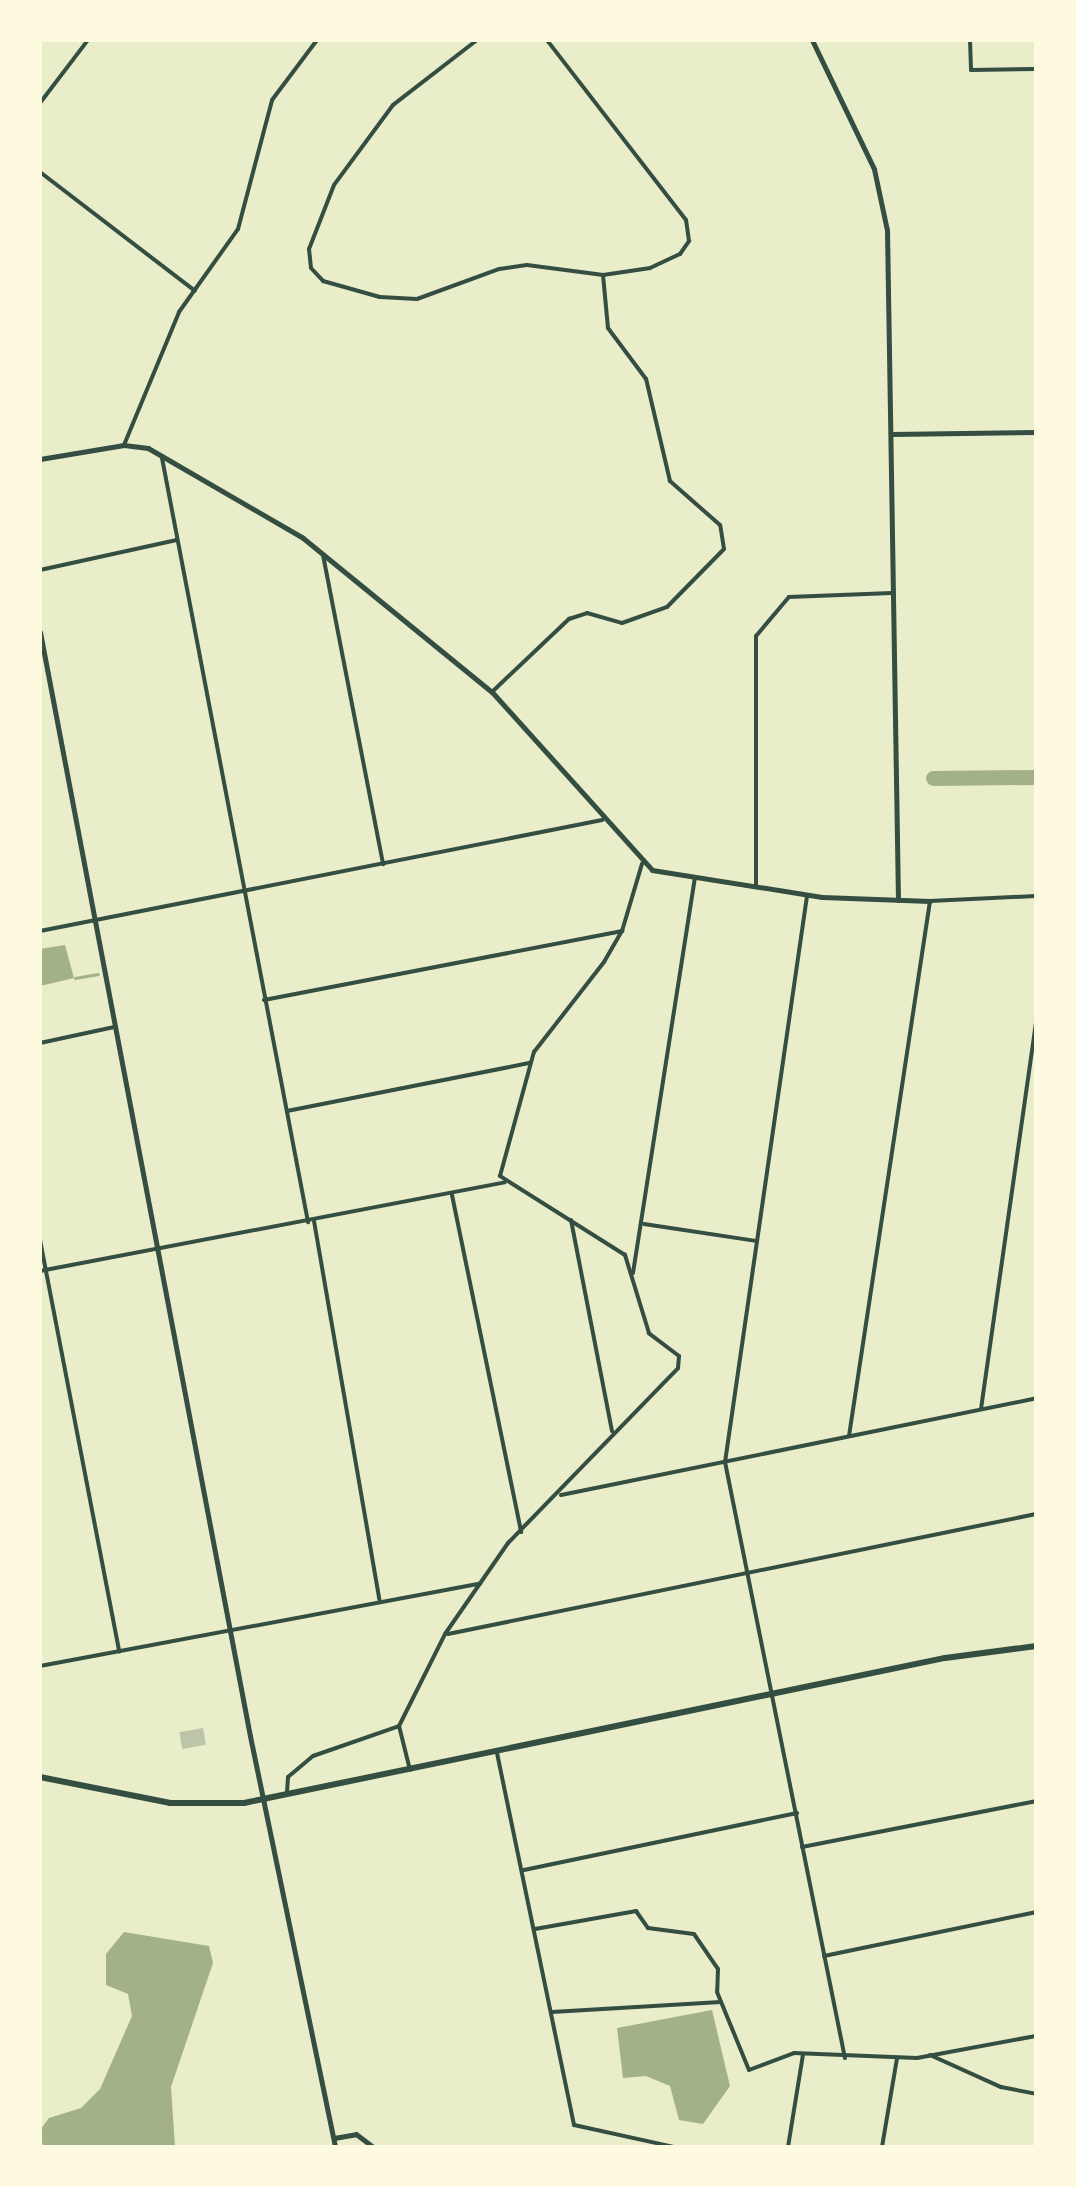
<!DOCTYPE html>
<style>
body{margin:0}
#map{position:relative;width:1076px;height:2187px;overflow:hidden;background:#e9edc9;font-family:"Asap Condensed",sans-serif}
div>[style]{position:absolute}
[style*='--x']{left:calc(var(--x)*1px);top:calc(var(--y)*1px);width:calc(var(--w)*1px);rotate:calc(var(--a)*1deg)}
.water>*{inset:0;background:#a3b18a}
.stream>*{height:2.5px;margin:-1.25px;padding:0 1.25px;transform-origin:1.25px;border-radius:1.25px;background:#a3b18a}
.river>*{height:15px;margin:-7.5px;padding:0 7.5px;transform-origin:7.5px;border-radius:7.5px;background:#a3b18a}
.building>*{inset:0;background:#bcc5a7;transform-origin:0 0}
.minor>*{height:4px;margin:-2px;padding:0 2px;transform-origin:2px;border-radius:2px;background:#344e41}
.tertiary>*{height:5px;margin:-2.5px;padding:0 2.5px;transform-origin:2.5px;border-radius:2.5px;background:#344e41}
.primary>*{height:6px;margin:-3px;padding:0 3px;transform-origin:3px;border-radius:3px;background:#344e41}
span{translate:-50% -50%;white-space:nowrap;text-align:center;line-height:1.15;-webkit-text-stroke:10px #fefae0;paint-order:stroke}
.frame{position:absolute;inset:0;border:42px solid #fefae0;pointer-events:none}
</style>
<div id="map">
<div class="water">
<i style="clip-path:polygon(65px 945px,74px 978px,40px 986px,40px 949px)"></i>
<i style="clip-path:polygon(124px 1932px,209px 1946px,213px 1963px,171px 2087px,175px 2147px,43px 2147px,40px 2130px,49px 2118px,81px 2108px,100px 2089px,132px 2016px,128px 1994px,106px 1985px,106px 1954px)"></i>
<i style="clip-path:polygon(712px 2010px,730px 2086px,703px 2124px,679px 2120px,670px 2086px,646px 2076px,623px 2078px,617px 2028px)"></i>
</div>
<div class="stream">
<i style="--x:75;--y:978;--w:23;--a:-10"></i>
</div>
<div class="river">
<i style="--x:933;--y:778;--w:103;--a:-0.6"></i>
</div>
<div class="building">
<i style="left:203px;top:1728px;width:17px;height:24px;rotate:80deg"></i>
</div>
<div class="minor">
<i style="--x:477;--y:40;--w:106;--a:142.3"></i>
<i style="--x:393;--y:105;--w:99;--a:126.4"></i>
<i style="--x:334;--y:185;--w:69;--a:111.3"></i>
<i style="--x:309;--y:249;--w:19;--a:84"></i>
<i style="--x:311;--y:268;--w:18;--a:47"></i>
<i style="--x:323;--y:281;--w:59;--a:15.7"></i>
<i style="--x:380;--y:297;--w:37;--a:3"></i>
<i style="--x:417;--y:299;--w:87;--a:-20.1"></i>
<i style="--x:499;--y:269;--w:28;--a:-8"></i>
<i style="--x:527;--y:265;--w:77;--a:7.5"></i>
<i style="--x:603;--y:275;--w:48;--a:-8.5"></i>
<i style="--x:650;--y:268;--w:33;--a:-25"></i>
<i style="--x:680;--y:254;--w:16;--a:-55"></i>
<i style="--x:689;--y:241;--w:21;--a:-98"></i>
<i style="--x:686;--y:220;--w:227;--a:-127.7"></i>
<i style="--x:970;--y:40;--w:30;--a:88"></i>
<i style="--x:971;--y:70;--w:65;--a:-0.9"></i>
<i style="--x:40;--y:103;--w:79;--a:-52.7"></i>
<i style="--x:40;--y:172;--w:195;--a:37.5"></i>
<i style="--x:124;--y:445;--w:144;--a:-67.5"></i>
<i style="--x:179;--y:312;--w:102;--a:-54.6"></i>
<i style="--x:238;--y:229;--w:133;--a:-75.2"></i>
<i style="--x:272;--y:100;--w:75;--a:-53.1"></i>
<i style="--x:162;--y:458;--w:778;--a:79.18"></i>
<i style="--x:323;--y:555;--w:315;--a:79"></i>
<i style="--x:40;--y:570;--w:140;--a:-12.4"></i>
<i style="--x:493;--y:691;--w:105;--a:-43.5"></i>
<i style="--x:569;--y:619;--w:19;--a:-18"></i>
<i style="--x:587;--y:613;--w:36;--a:16"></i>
<i style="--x:622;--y:623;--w:48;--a:-19.6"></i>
<i style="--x:667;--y:607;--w:81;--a:-45.5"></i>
<i style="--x:724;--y:549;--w:24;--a:-99"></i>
<i style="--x:720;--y:525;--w:67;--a:-138.7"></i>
<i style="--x:670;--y:481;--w:105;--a:-103.2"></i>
<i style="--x:646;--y:379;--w:64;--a:-126.7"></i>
<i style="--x:608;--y:328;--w:53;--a:-95.4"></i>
<i style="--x:756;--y:885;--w:249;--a:-90"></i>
<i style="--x:756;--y:636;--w:51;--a:-49.8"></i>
<i style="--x:789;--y:597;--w:103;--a:-2.2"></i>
<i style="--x:807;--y:896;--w:572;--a:98.24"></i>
<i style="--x:725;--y:1462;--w:608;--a:78.62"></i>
<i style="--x:40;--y:931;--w:573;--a:-11.17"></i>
<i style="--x:264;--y:1000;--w:365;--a:-10.9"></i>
<i style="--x:40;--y:1043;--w:76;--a:-12.2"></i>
<i style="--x:287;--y:1111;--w:248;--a:-11.2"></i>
<i style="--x:452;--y:1195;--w:344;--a:78.4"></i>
<i style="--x:571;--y:1220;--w:215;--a:79"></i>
<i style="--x:314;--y:1221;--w:384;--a:80.2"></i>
<i style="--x:644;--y:1224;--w:113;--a:8.6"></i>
<i style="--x:40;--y:1240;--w:419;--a:79.1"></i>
<i style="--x:40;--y:1271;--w:473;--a:-10.8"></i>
<i style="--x:633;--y:1273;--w:400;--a:-81.1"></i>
<i style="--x:981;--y:1409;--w:389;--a:-81.9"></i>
<i style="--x:849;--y:1436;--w:541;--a:-81.39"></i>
<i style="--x:930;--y:901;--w:106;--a:-2.7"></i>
<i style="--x:561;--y:1495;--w:485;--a:-11.5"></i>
<i style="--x:448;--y:1634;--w:600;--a:-11.53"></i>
<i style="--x:40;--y:1666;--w:448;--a:-10.6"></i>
<i style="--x:497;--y:1753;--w:380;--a:78.3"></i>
<i style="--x:574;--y:2125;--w:102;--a:12.4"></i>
<i style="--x:410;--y:1770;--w:45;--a:-104"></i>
<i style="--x:399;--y:1726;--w:103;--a:-63.4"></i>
<i style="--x:445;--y:1634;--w:111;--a:-55.3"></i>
<i style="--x:508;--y:1543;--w:244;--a:-45.8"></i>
<i style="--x:678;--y:1368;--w:12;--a:-85"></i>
<i style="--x:679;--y:1356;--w:38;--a:-143"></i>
<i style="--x:649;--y:1333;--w:82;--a:-107.1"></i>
<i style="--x:625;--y:1255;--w:148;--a:-147.7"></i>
<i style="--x:500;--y:1176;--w:129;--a:-74.7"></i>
<i style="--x:534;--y:1052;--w:114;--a:-52.1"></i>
<i style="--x:604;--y:962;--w:36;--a:-60"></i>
<i style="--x:622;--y:931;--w:70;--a:-73.4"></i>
<i style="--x:287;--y:1792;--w:15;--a:-86"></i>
<i style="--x:288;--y:1777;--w:33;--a:-40"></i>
<i style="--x:313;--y:1756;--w:91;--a:-19.2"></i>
<i style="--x:802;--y:1847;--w:238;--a:-11.1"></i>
<i style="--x:524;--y:1870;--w:279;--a:-11.8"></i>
<i style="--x:535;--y:1929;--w:103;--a:-10.1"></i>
<i style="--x:636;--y:1911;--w:21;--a:55"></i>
<i style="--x:648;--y:1928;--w:46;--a:7.4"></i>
<i style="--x:694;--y:1934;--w:42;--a:55.6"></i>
<i style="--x:718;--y:1969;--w:23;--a:92"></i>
<i style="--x:717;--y:1992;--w:84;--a:67.7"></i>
<i style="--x:749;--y:2070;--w:48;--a:-20.7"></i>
<i style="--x:794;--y:2053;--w:123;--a:2.3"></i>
<i style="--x:917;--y:2058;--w:121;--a:-10.5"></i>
<i style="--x:824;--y:1956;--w:217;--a:-11.7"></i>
<i style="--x:552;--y:2012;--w:169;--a:-3.4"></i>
<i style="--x:930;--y:2055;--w:78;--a:24.3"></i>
<i style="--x:1001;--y:2087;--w:36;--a:11"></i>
<i style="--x:788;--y:2147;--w:94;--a:-80.8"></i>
<i style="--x:882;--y:2147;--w:90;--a:-80.4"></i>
</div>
<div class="tertiary">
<i style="--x:812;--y:40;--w:143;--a:64.3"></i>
<i style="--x:874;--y:169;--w:62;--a:78"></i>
<i style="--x:887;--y:230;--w:670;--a:89.06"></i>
<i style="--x:891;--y:434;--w:145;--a:-0.8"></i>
<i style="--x:40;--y:459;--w:85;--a:-9.5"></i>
<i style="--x:124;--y:445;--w:24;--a:7"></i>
<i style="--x:148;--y:448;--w:179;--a:30.1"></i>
<i style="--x:303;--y:538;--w:244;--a:39.2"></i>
<i style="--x:492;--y:692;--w:239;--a:48"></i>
<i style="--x:652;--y:870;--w:172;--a:9"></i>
<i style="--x:822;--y:897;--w:108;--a:2.1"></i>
<i style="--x:40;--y:632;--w:1124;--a:79.23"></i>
<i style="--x:250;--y:1736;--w:420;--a:78.3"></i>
<i style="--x:334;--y:2138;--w:22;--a:-10"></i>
<i style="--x:356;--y:2134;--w:21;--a:37"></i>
</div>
<div class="primary">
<i style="--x:40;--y:1777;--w:133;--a:11.3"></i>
<i style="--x:170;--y:1803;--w:74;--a:0"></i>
<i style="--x:244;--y:1803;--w:716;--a:-11.69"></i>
<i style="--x:945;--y:1658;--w:92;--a:-7.5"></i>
</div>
<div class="frame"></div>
</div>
